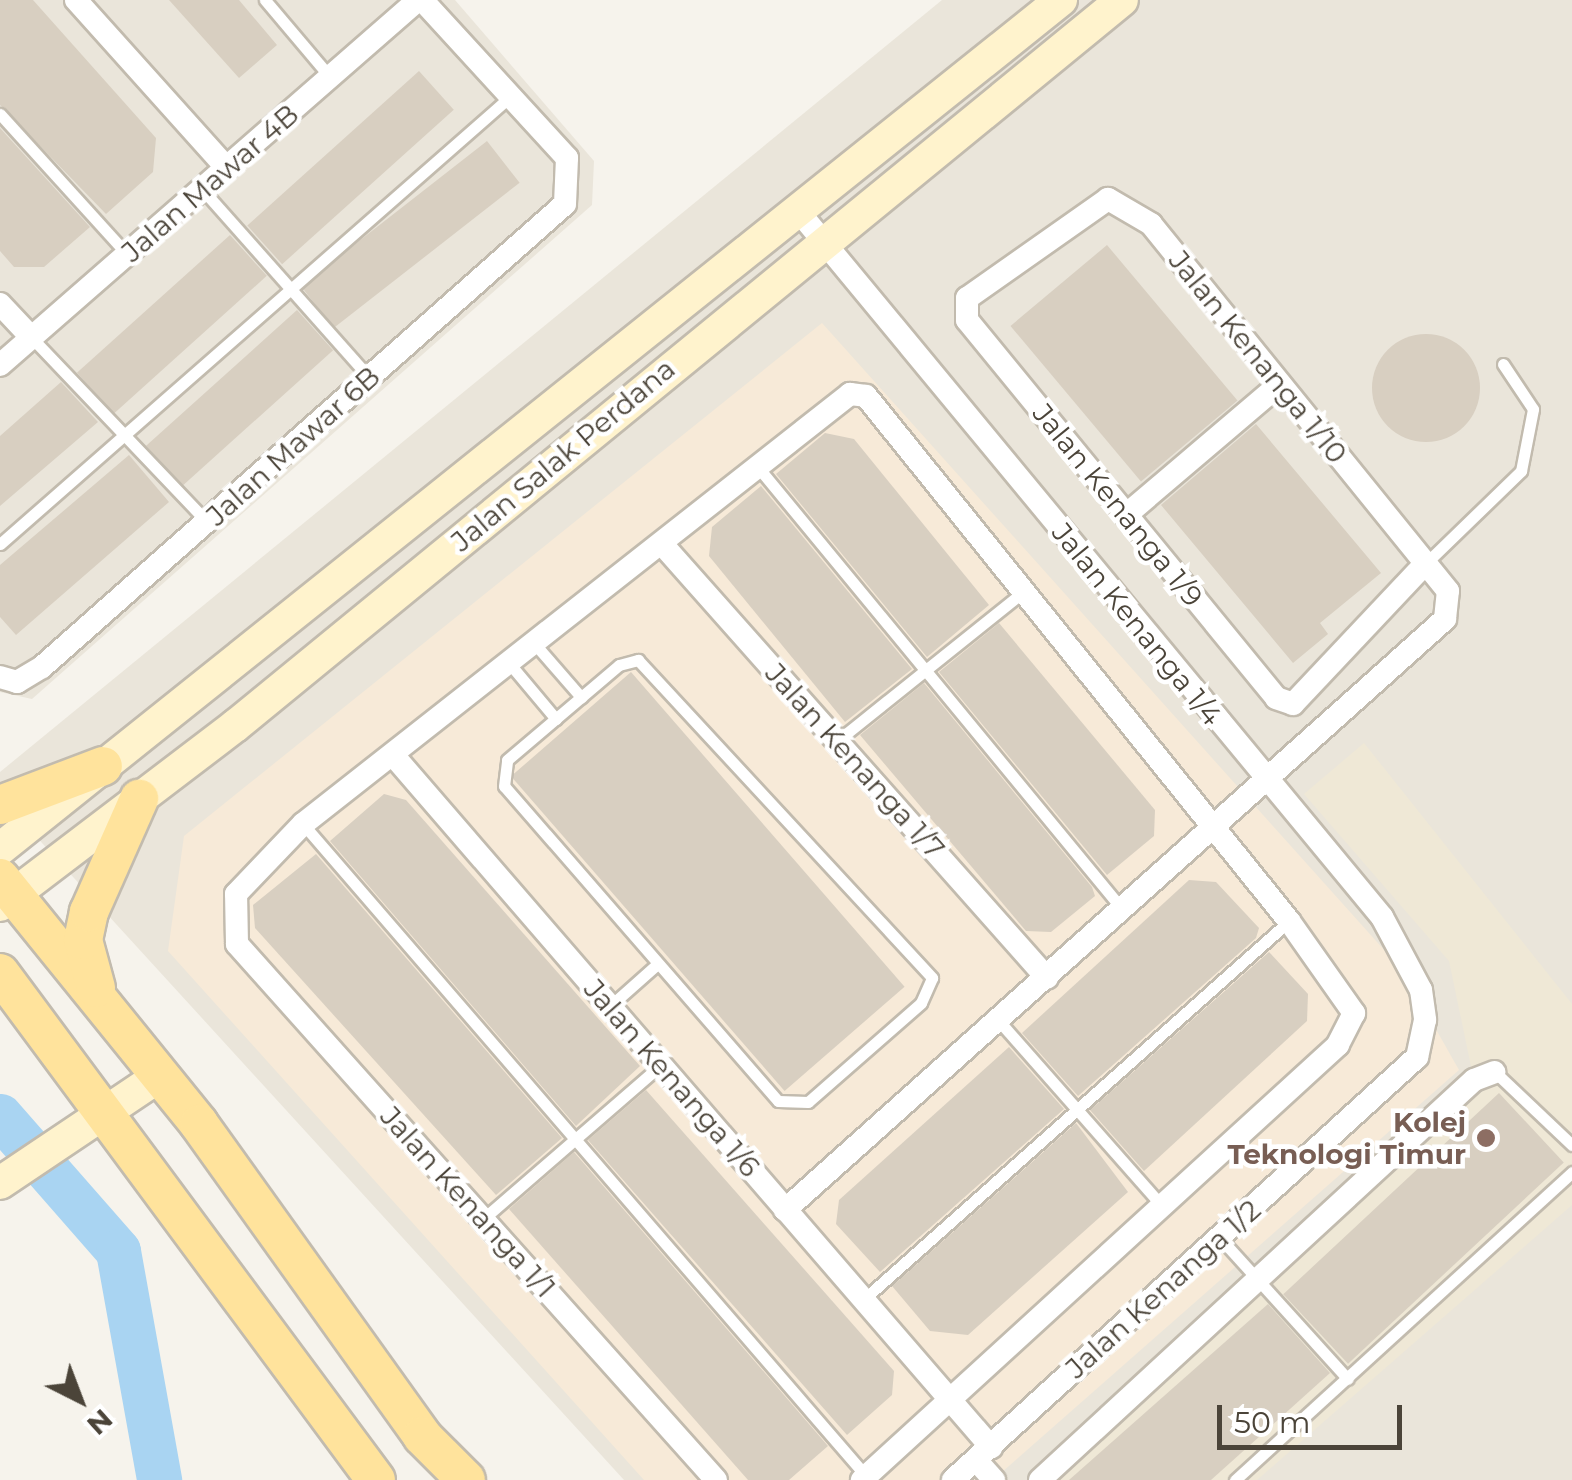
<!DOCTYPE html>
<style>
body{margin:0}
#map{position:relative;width:1572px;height:1480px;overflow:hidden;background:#f6f3ec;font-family:Montserrat,sans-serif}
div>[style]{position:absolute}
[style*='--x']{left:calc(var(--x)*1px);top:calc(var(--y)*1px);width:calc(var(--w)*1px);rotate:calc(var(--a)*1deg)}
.residential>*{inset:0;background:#eae5da}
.commercial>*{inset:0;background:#f7ead8}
.education>*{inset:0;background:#efe8d6}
.river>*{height:45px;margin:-22.5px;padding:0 22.5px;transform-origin:22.5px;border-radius:22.5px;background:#a9d4f2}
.building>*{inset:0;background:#d8cfc1;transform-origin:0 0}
.round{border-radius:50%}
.roads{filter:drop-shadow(2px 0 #c2bbae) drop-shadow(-2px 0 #c2bbae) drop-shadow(0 2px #c2bbae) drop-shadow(0 -2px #c2bbae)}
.lane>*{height:11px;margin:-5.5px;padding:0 5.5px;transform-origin:5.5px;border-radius:5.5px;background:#fff}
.street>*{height:22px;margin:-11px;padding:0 11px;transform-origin:11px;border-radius:11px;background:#fff}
.secondary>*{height:32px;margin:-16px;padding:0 16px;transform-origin:16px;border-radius:16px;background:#fff3cd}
.primary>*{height:38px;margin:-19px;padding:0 19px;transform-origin:19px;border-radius:19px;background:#ffe39c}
.dots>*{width:28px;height:28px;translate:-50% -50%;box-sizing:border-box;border:5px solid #fff;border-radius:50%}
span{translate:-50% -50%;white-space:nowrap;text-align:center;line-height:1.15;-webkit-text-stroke:9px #fff;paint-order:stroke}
.street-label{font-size:28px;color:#4b4439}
.education-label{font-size:28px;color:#785e54;font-weight:700}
.right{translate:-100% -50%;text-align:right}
.north{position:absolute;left:30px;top:1350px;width:100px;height:100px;-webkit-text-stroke:8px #fff;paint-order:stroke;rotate:138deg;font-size:28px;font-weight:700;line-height:40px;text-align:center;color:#4b4439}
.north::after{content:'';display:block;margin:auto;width:35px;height:45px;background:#4b4439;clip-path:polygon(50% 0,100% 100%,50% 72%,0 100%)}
.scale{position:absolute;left:1217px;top:1405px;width:185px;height:45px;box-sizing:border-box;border:5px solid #4b4439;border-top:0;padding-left:12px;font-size:30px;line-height:35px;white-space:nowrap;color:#4b4439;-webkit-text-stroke:8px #fff;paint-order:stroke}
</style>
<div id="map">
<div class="residential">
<i style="clip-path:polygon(0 0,455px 0,594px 161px,592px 205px,32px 699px,0 692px)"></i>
<i style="clip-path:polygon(942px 0,1572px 0,1572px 1480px,624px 1480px,0 797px,0 772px)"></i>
</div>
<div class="commercial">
<i style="clip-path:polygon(822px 323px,1403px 971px,1459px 1070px,993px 1480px,644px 1480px,168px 951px,184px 836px)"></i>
</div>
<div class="education">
<i style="clip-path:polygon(1364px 743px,1572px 1004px,1572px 1205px,1257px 1480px,1027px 1480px,1472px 1071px,1449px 961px,1304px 794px)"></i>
</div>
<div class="river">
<i style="--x:0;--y:1116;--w:179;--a:48.8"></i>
<i style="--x:118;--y:1251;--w:233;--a:79.8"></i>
</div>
<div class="building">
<i style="clip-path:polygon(0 0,33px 0,156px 138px,153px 172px,106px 214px,0 105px)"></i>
<i style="clip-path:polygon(169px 0,239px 0,277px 45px,239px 78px)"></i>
<i style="left:419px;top:71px;width:52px;height:231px;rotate:48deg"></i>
<i style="clip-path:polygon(0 128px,90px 227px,44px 267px,14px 267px,0 251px)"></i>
<i style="left:487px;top:141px;width:53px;height:236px;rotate:52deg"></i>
<i style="left:230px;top:235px;width:55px;height:206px;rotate:48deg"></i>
<i style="left:1107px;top:245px;width:203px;height:126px;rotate:50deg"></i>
<i style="left:297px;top:310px;width:54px;height:203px;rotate:48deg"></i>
<i class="round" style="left:1372px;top:334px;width:108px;height:108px"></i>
<i style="clip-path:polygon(61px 382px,98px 422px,0 506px,0 436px)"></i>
<i style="clip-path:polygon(1256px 424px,1381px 573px,1320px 623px,1328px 634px,1293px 663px,1161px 505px)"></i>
<i style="clip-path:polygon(825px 433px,854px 439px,989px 605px,927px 657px,776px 474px)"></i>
<i style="clip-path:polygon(129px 455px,169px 502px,16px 635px,0 617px,0 565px)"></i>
<i style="clip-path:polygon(761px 486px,912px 669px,845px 722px,709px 556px,712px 527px)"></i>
<i style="clip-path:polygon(999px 623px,1155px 810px,1154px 836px,1107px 875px,939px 672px)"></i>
<i style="left:631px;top:672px;width:417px;height:159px;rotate:49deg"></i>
<i style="clip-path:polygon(924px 683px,1092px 887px,1095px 896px,1051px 932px,1026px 931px,860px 735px)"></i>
<i style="clip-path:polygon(384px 794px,406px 800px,640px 1066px,576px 1126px,330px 841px)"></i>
<i style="clip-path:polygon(316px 854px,562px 1138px,496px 1195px,255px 928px,253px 905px)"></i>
<i style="clip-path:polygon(1189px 880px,1216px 882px,1259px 928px,1256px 938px,1078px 1096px,1022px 1033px)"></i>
<i style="clip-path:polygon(1269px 952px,1308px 994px,1307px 1021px,1144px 1171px,1090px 1110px)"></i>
<i style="clip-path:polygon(1009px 1047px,1064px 1109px,880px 1272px,836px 1224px,839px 1200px)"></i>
<i style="clip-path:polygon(646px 1090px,894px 1371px,892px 1395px,847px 1435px,588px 1140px)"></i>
<i style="left:1499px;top:1093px;width:95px;height:295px;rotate:47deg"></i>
<i style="clip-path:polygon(1076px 1123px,1128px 1192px,968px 1335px,930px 1331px,892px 1286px)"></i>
<i style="clip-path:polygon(574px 1152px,828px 1446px,789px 1480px,748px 1480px,509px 1209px)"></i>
<i style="clip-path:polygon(1268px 1304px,1330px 1373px,1211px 1480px,1069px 1480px)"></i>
</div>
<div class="roads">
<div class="lane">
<i style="--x:265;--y:0;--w:101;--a:49.8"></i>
<i style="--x:0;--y:114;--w:190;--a:47.8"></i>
<i style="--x:202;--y:189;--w:253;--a:48.4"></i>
<i style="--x:31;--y:337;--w:255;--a:46.4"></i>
<i style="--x:757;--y:466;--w:575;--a:50.5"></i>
<i style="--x:0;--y:544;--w:681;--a:-41.25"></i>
<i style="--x:1425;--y:564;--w:134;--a:-44.1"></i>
<i style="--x:1521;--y:471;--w:63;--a:-79"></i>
<i style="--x:1533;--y:409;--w:54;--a:-123.7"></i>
<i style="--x:534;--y:643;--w:72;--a:49"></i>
<i style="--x:638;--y:660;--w:433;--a:47.2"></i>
<i style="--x:932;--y:978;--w:27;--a:114"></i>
<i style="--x:921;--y:1003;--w:150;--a:138.8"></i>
<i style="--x:808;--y:1102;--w:30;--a:-178"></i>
<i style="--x:778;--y:1101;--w:417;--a:-131"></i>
<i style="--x:504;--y:786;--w:26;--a:-83"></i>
<i style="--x:507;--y:760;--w:147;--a:-40.3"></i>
<i style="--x:619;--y:665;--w:20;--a:-15"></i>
<i style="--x:509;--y:663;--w:73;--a:50"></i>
<i style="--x:837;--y:741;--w:238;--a:-38.7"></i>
<i style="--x:303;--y:824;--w:861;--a:49.19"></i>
<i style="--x:610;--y:1006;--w:59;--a:-41.6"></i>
<i style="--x:999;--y:1021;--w:248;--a:48.6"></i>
<i style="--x:1495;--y:1072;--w:106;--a:43.5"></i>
<i style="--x:483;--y:1219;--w:235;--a:-40.9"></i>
<i style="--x:1220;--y:1238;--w:190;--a:47.8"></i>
<i style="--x:864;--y:1299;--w:569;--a:-41.65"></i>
<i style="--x:1235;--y:1480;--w:457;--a:-42.4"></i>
</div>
<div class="street">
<i style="--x:76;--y:0;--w:226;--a:48.1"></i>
<i style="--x:799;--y:212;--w:915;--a:50.41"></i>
<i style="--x:1382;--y:917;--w:83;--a:61.9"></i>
<i style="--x:1421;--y:990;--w:30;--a:82"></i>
<i style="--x:1425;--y:1020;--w:38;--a:102"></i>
<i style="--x:1417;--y:1057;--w:628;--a:137.65"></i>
<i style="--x:0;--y:304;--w:45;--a:46.8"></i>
<i style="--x:0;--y:365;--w:555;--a:-41.13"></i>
<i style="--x:1126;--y:515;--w:202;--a:-40.4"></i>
<i style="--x:662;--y:544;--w:580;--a:48.42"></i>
<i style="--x:0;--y:677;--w:18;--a:16"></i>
<i style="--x:17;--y:682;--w:29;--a:-31"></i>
<i style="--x:42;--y:667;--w:698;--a:-41.52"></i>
<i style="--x:565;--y:204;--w:46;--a:-87.5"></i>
<i style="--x:567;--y:158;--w:214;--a:-132.5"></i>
<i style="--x:393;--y:755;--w:915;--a:49.17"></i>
<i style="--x:785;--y:1210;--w:886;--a:-41.84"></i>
<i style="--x:1445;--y:619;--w:28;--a:-84"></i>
<i style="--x:1448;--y:591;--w:472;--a:-129"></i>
<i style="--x:1151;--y:224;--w:50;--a:-149.8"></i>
<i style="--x:1108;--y:199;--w:172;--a:144.9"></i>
<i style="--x:967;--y:298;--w:22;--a:90"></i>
<i style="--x:967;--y:320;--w:488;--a:50.7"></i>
<i style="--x:1276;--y:698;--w:18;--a:19"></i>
<i style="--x:1293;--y:704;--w:192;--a:-46.7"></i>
<i style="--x:976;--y:1460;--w:27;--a:48"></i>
<i style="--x:716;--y:1480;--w:719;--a:-131.79"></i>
<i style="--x:237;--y:944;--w:50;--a:-91.1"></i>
<i style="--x:236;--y:894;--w:97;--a:-46.3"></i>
<i style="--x:303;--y:824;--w:696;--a:-38.17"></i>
<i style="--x:850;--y:394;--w:16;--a:7"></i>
<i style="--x:866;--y:396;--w:674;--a:51.14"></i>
<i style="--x:1289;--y:921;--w:113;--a:54.8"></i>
<i style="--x:1354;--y:1013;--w:36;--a:117"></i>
<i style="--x:1338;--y:1045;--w:645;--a:137.58"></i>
<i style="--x:1040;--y:1480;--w:590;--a:-42.67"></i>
<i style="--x:1474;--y:1080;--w:22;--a:-21"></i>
</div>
<div class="secondary">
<i style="--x:0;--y:849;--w:1359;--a:-38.67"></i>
<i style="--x:0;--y:905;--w:295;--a:-37.3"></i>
<i style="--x:235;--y:726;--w:1146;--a:-39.3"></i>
<i style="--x:0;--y:1183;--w:192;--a:-33.9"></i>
</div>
<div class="primary">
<i style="--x:0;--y:805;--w:110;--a:-20.7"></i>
<i style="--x:0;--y:878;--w:316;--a:51"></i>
<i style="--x:199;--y:1124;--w:384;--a:54.4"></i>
<i style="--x:422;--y:1436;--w:62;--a:45"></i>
<i style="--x:0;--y:973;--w:631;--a:53.44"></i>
<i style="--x:96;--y:988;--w:50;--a:-105.2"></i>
<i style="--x:83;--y:940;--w:29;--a:-78"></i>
<i style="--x:89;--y:912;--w:124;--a:-66.1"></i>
</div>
</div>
<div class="dots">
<i style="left:1486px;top:1138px;background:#8d6e63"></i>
</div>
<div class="street-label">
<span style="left:210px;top:183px;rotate:-41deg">Jalan Mawar 4B</span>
<span style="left:1258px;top:357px;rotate:51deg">Jalan Kenanga 1/10</span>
<span style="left:293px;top:446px;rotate:-42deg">Jalan Mawar 6B</span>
<span style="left:563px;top:455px;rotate:-40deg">Jalan Salak Perdana</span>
<span style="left:1118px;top:505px;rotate:51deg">Jalan Kenanga 1/9</span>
<span style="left:1137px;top:624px;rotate:51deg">Jalan Kenanga 1/4</span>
<span style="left:855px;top:761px;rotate:48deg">Jalan Kenanga 1/7</span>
<span style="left:672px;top:1078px;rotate:49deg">Jalan Kenanga 1/6</span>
<span style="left:468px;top:1202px;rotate:48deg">Jalan Kenanga 1/1</span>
<span style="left:1163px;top:1289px;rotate:-42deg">Jalan Kenanga 1/2</span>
</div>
<div class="education-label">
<span class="right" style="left:1466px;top:1138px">Kolej<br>Teknologi Timur</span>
</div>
<div class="north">N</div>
<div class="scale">50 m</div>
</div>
